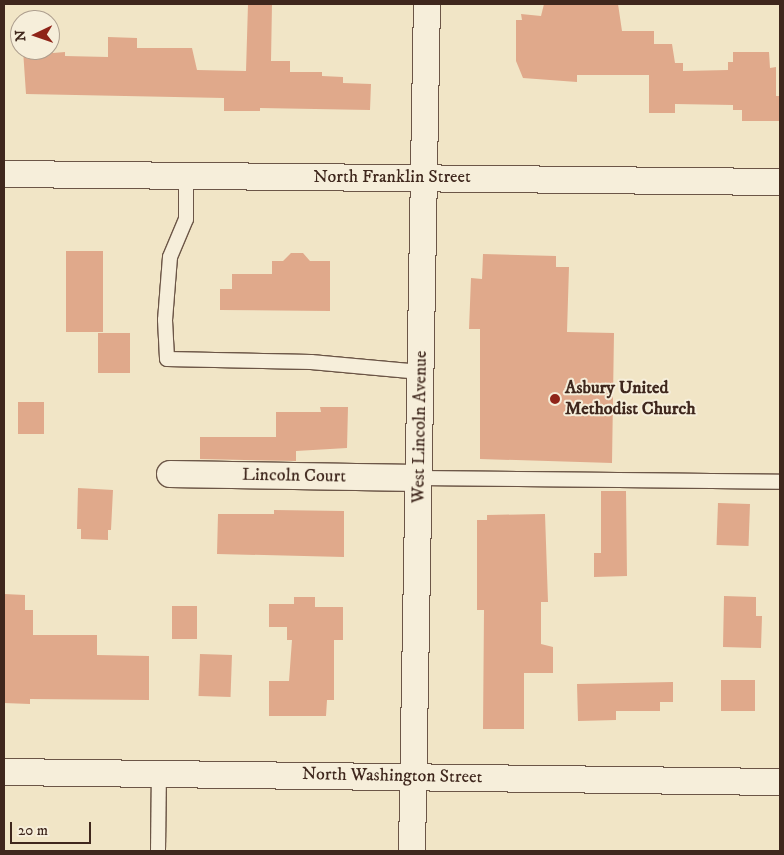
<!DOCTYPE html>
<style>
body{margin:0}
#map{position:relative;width:784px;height:855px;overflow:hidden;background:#f1e5c6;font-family:"IM FELL DW Pica",serif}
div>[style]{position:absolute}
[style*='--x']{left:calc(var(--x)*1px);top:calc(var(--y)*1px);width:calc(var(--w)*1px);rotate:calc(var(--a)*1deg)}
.building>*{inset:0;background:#e0a98b;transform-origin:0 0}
.roads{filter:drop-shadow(1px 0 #6c5647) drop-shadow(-1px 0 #6c5647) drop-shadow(0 1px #6c5647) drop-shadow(0 -1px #6c5647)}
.service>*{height:14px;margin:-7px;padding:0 7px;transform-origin:7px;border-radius:7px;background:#f6eeda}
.minor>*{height:26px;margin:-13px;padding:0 13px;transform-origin:13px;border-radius:13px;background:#f6eeda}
.dots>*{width:14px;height:14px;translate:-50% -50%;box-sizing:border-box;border:2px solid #f6eeda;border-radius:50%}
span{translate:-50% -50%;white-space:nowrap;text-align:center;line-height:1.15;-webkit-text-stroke:4px #f6eeda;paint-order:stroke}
.street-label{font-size:18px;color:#3f271d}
.poi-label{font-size:18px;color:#3f271d;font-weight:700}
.left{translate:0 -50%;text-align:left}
.frame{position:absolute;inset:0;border:5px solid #3f271d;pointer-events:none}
.north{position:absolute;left:10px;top:10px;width:50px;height:50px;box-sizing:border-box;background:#f6eeda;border:1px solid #ad9e8e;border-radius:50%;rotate:267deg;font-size:14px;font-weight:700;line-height:20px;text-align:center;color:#3f271d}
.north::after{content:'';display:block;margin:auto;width:18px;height:22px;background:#8f2418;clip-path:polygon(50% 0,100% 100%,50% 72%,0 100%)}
.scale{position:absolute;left:10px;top:822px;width:81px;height:22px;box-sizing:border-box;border:2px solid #3f271d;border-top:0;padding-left:6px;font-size:15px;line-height:18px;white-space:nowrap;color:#3f271d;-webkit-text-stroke:4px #f6eeda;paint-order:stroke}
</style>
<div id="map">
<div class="building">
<i style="clip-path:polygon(248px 4px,272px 4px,271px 61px,290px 61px,290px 72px,322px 72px,322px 76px,343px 77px,343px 83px,371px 84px,370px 110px,260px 108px,260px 111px,224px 111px,224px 98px,26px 94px,23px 50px,50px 50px,50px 21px,53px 21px,53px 53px,65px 52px,65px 56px,108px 57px,108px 37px,137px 38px,137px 48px,192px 48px,197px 70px,246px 71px)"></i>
<i style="clip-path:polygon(544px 4px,618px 4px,622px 31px,654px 31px,654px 44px,672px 44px,675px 63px,683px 63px,683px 71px,728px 70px,728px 62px,733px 62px,733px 52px,769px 52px,770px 68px,776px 67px,776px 96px,780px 96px,780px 121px,742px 121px,742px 110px,733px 110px,733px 105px,675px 104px,675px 113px,649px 113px,649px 75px,577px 75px,577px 82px,523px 78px,516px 61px,516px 20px,522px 20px,521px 14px,541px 16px)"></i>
<i style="left:66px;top:251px;width:37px;height:81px"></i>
<i style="clip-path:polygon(291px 253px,303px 253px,310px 261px,330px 261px,330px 311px,220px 310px,220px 289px,232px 289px,232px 274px,272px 274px,272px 261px,283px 261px)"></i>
<i style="clip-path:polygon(483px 254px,556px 256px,556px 267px,569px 267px,567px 332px,614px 333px,612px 463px,480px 459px,480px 329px,469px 329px,471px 278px,482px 279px)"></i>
<i style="left:98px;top:333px;width:32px;height:40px"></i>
<i style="left:18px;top:402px;width:26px;height:32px"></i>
<i style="clip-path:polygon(320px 407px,348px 407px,347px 448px,296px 451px,296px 461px,200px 459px,200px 437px,276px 437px,276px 412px,321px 412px)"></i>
<i style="clip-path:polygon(78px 488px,113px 490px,111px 530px,108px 530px,108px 540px,81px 539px,81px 529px,77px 529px)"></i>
<i style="clip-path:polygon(601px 491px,626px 491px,627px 576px,594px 577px,594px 553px,601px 553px)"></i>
<i style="left:718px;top:503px;width:32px;height:42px;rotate:2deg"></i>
<i style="clip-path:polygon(274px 510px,344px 511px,344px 557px,217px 554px,218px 514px,274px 514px)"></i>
<i style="clip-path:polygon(545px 514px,548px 602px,541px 602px,541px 644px,553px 647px,553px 673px,524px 673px,524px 729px,483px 729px,484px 610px,477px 610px,477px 520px,487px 520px,487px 515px)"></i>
<i style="clip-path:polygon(4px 594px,25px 595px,25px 610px,33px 610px,33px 635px,97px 635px,97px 655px,149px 656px,149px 700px,30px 699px,30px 704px,4px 703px)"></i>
<i style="clip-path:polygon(724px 596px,756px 597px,756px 616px,762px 616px,761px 648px,723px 647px)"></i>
<i style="clip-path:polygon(294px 597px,315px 597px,315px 607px,343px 607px,343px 640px,334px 640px,334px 700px,327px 700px,326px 716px,269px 716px,269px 681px,289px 681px,292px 640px,287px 640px,287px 627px,269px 627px,269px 604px,294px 604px)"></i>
<i style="left:172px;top:606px;width:25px;height:33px"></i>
<i style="left:200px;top:654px;width:32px;height:42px;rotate:2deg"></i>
<i style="left:755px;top:680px;width:31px;height:34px;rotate:90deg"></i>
<i style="clip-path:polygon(673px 682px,673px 702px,660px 702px,660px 711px,616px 711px,616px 720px,578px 721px,577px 684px)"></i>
</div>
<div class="roads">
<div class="service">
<i style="--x:186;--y:175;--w:44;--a:90"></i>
<i style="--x:186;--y:219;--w:41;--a:112.8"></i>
<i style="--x:170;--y:257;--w:63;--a:94.5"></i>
<i style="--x:165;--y:320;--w:39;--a:87"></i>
<i style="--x:167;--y:359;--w:144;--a:1.2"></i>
<i style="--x:311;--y:362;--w:110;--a:5.2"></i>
<i style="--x:418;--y:478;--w:362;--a:0.6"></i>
<i style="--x:158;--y:851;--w:77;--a:-89.3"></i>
</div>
<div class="minor">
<i style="--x:4;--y:174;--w:776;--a:0.59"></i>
<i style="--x:170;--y:474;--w:248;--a:0.9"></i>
<i style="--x:4;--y:772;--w:776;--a:0.74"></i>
<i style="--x:412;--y:851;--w:847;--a:-88.99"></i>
</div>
</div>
<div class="dots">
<i style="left:555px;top:399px;background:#8f2418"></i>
</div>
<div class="street-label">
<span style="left:392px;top:177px">North Franklin Street</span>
<span style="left:420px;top:427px;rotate:-89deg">West Lincoln Avenue</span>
<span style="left:294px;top:476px;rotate:1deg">Lincoln Court</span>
<span style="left:392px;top:776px;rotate:1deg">North Washington Street</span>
</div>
<div class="poi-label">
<span class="left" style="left:565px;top:399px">Asbury United<br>Methodist Church</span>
</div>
<div class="frame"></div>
<div class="north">N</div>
<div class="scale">20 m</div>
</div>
